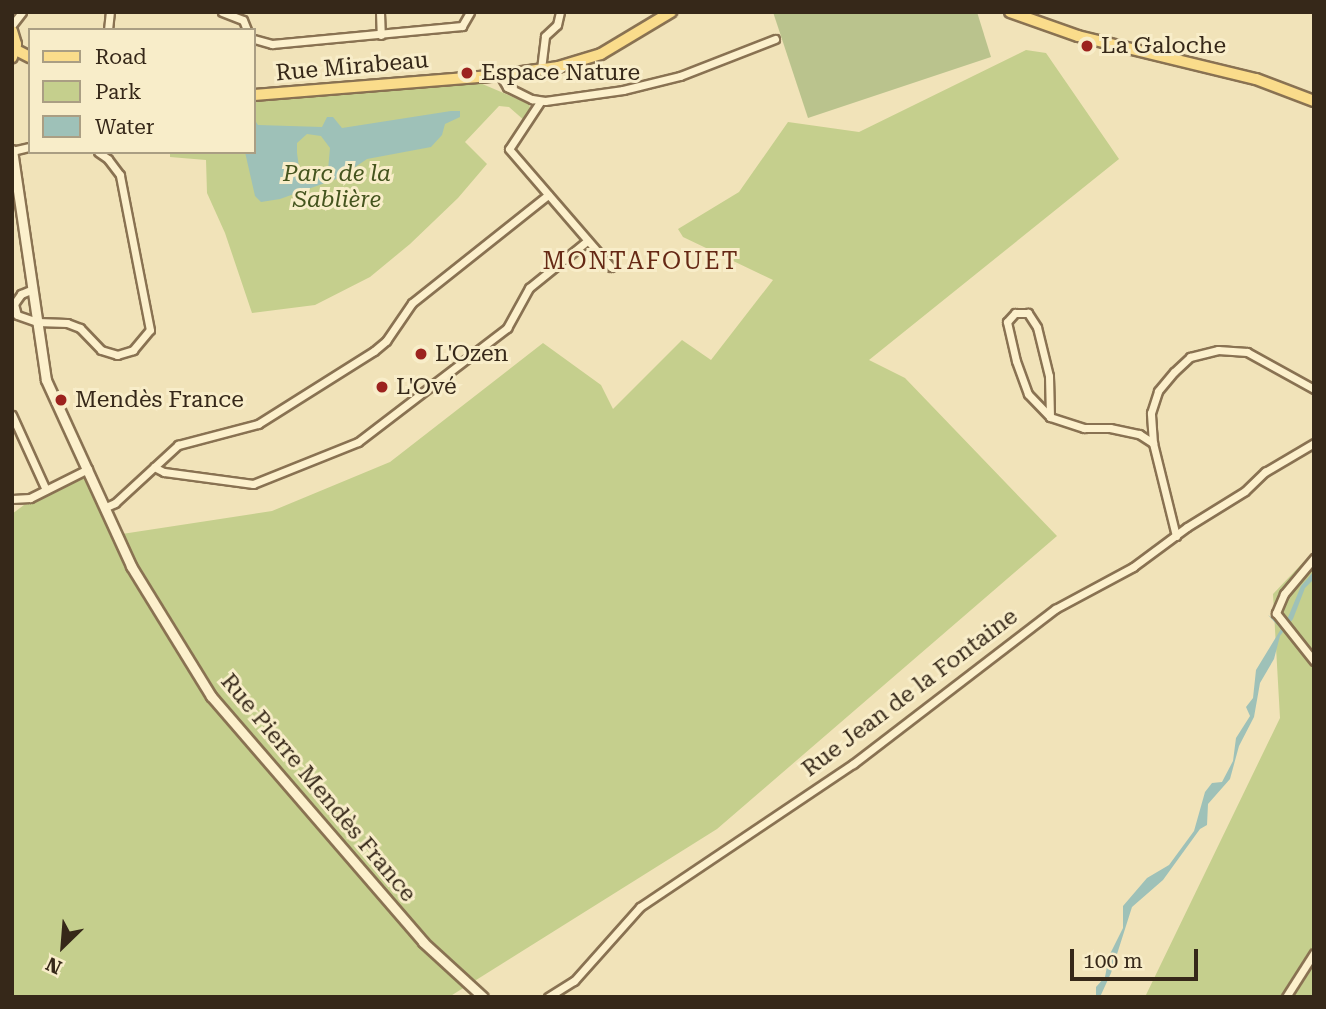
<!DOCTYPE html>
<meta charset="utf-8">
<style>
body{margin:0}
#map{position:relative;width:1326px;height:1009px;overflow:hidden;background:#f1e3b9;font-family:"Roboto Serif",serif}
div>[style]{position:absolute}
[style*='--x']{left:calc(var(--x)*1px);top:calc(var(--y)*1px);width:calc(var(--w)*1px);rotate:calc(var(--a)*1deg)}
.green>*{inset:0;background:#c5cf8d}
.cemetery>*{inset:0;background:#bac38d}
.water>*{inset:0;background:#9ec1b8}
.roads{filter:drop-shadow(2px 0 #897252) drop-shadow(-2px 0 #897252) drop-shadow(0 2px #897252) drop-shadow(0 -2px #897252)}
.minor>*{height:7px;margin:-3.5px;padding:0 3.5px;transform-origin:3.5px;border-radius:3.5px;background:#fcf0cc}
.tertiary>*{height:9px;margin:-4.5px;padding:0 4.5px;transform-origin:4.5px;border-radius:4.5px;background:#fcf0cc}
.primary>*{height:10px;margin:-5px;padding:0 5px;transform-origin:5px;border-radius:5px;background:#fadc8b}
.dots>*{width:19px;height:19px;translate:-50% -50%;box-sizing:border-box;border:4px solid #f8edc9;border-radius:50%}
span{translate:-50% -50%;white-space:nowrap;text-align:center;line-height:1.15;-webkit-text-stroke:6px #f8edc9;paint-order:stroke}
.poi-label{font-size:23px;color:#362819}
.left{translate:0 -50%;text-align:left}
.street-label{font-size:23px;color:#362819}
.park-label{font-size:23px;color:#44541e;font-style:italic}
.neighbourhood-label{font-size:24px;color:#662915;letter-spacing:2px}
.frame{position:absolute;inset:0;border:14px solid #362819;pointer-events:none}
.legend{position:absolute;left:28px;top:28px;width:228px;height:126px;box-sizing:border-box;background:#f8edc9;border:2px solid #aa9e83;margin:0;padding:9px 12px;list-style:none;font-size:21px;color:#362819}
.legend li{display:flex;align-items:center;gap:14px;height:35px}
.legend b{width:35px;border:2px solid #aa9e83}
.north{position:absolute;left:28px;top:911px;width:70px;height:70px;-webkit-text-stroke:5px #f8edc9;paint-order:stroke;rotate:205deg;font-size:19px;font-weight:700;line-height:28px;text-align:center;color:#362819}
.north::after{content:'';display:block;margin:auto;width:24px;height:32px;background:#362819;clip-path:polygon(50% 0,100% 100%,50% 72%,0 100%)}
.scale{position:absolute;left:1070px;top:949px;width:128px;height:32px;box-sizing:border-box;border:4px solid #362819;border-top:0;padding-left:9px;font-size:21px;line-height:24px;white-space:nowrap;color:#362819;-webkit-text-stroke:5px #f8edc9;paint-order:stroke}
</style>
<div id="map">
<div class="green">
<i style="clip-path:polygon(1026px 50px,1046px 53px,1119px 159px,869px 360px,905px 378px,1057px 536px,717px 829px,449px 997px,12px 997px,12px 514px,24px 505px,83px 477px,122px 534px,272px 511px,390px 462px,543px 343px,601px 385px,613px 409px,682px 340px,711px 360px,773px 280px,683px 237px,678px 229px,739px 192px,788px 122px,859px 132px)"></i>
<i style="clip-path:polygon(480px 83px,529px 104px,531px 112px,525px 121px,509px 107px,499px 106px,465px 142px,487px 164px,458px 198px,410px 244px,370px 277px,315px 305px,252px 313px,225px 233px,207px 193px,206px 160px,170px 157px,170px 152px,254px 152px,254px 102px)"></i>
<i style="clip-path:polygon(1314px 551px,1314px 997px,1145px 997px,1280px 718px,1273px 594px)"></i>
</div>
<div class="cemetery">
<i style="clip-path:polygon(773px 12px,977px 12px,991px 57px,808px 118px)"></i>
</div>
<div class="water">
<i style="clip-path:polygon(evenodd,451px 111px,460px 111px,460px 117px,445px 124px,442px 135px,431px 147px,367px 159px,339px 178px,280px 199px,261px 202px,255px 196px,245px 152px,254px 152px,254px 119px,258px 125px,322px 127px,327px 117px,333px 117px,342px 128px,451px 111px,307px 134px,321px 136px,330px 148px,328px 170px,308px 179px,300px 174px,297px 153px,297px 143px,307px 134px)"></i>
<i style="clip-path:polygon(1314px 571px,1314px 579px,1305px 588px,1293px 619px,1280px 636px,1274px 659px,1260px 683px,1254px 717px,1239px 746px,1230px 779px,1208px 804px,1207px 825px,1200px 829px,1163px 880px,1132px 907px,1111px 973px,1100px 997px,1096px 997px,1096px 987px,1105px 977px,1109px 956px,1123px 928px,1123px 906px,1147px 878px,1169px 865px,1194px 831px,1205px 792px,1212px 783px,1222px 782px,1233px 761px,1236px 738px,1250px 716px,1246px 707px,1253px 698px,1256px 670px,1281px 629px,1268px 615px,1284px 627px,1301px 586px)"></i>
</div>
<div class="roads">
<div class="minor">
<i style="--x:222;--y:12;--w:22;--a:21"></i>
<i style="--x:243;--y:20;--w:11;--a:68"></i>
<i style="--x:380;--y:12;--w:23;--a:88"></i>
<i style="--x:12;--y:25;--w:16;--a:-52"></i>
<i style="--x:108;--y:30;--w:18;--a:-84"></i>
<i style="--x:254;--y:39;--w:19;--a:16"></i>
<i style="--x:272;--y:44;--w:191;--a:-5.4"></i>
<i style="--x:462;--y:26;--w:16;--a:-60"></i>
<i style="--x:541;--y:69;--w:33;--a:-83"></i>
<i style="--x:545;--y:36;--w:16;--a:-43"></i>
<i style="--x:557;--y:25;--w:13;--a:-77"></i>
<i style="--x:500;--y:75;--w:14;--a:60"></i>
<i style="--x:507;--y:87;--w:28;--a:26"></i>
<i style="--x:532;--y:99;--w:13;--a:9"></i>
<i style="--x:545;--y:101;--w:79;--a:-8"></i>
<i style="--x:623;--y:90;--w:59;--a:-13.8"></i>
<i style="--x:680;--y:76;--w:102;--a:-21.3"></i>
<i style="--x:540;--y:102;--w:56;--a:123.4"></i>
<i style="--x:509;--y:149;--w:156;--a:49.2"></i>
<i style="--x:12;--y:151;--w:18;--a:-13"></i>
<i style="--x:33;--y:289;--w:13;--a:157"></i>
<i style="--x:21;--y:294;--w:12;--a:125"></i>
<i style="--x:14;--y:304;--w:11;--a:75"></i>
<i style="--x:17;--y:315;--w:21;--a:19"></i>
<i style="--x:37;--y:322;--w:30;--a:2"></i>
<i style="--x:67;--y:323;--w:14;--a:21"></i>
<i style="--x:80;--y:328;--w:30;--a:46"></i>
<i style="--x:101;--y:350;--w:17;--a:17"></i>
<i style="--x:117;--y:355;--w:17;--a:-17"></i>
<i style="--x:133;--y:350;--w:26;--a:-50"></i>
<i style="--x:150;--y:330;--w:158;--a:-101"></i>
<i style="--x:120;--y:175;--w:20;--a:-127"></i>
<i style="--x:108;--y:159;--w:12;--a:-145"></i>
<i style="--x:12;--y:415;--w:82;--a:65.6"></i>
<i style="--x:1050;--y:417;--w:41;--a:-91.4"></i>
<i style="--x:1049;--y:376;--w:50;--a:-103.8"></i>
<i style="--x:1037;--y:327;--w:17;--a:-123"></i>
<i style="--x:1028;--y:313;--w:13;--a:180"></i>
<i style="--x:1015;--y:313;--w:12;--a:132"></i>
<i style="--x:1007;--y:322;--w:40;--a:77"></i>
<i style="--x:1016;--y:361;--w:35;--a:70"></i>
<i style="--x:1028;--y:394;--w:32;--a:46"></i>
<i style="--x:1050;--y:417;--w:36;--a:18"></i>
<i style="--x:1084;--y:428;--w:26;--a:0"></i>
<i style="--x:1110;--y:428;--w:30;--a:12"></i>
<i style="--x:1139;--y:434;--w:17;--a:33"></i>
<i style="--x:154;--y:467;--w:11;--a:27"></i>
<i style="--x:164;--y:472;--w:90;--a:7.7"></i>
<i style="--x:253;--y:484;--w:113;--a:-21.8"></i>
<i style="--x:358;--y:442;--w:188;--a:-37.4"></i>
<i style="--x:507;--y:328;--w:46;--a:-61.2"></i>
<i style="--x:529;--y:288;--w:75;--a:-39"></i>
<i style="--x:12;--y:499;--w:18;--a:-3"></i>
<i style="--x:30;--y:498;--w:65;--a:-26.6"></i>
<i style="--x:106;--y:507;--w:10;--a:-24"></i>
<i style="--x:115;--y:503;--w:86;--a:-42.6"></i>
<i style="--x:178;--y:445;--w:83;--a:-14.7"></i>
<i style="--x:258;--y:424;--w:137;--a:-32.2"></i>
<i style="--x:374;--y:351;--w:16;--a:-40"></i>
<i style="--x:386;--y:341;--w:46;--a:-55.6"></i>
<i style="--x:412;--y:303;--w:174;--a:-38.5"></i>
<i style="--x:1176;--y:536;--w:96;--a:-103.9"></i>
<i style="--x:1153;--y:443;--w:30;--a:-94"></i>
<i style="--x:1151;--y:413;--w:23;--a:-72"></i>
<i style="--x:1158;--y:391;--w:25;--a:-50"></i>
<i style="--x:1174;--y:372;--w:22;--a:-43"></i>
<i style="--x:1190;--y:357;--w:29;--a:-14"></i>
<i style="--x:1218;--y:350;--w:29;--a:4"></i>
<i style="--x:1247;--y:352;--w:77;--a:28.9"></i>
<i style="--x:1314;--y:558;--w:47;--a:129.8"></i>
<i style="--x:1284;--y:594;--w:21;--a:113"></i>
<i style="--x:1276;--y:613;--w:61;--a:51.6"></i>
<i style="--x:548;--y:997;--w:31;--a:-32"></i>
<i style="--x:574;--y:981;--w:99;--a:-48.3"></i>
<i style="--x:640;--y:907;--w:257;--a:-33.9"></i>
<i style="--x:853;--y:764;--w:255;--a:-37.5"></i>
<i style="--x:1055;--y:609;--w:89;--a:-28.3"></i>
<i style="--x:1133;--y:567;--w:67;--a:-36.5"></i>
<i style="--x:1187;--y:527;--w:68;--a:-31.8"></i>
<i style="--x:1245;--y:491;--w:28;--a:-44"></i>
<i style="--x:1265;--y:472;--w:57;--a:-30.6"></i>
<i style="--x:1286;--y:997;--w:52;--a:-57.5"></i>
</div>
<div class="tertiary">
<i style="--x:12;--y:150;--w:232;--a:81.6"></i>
<i style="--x:46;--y:380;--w:205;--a:65.4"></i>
<i style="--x:131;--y:566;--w:153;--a:58.4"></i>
<i style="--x:211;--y:696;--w:325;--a:49.2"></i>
<i style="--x:423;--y:942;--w:81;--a:42.5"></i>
</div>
<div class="primary">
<i style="--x:1010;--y:12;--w:72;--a:19.4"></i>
<i style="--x:1078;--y:36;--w:183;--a:13.6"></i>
<i style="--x:1256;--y:79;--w:62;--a:20.8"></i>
<i style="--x:12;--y:31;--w:14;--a:73"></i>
<i style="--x:16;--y:44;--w:14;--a:107"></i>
<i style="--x:16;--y:50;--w:16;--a:27"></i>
<i style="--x:254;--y:95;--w:247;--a:-4.6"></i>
<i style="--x:500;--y:75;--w:59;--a:-7.9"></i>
<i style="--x:558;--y:67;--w:45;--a:-16.8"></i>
<i style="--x:601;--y:54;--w:82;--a:-31"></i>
</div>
</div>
<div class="dots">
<i style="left:1087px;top:46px;background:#9c221e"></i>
<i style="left:467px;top:73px;background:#9c221e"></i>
<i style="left:421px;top:354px;background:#9c221e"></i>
<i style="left:382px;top:387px;background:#9c221e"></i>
<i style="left:61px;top:400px;background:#9c221e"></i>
</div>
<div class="poi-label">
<span class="left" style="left:1101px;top:46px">La Galoche</span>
<span class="left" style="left:481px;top:73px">Espace Nature</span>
<span class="left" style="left:435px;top:354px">L'Ozen</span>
<span class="left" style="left:396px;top:387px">L'Ové</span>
<span class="left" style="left:75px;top:400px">Mendès France</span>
</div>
<div class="street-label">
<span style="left:352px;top:67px;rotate:-5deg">Rue Mirabeau</span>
<span style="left:910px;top:693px;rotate:-37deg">Rue Jean de la Fontaine</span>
<span style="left:318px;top:788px;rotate:50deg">Rue Pierre Mendès France</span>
</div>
<div class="park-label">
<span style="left:337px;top:187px">Parc de la<br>Sablière</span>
</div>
<div class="neighbourhood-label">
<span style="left:641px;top:262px">MONTAFOUET</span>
</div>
<div class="frame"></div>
<ul class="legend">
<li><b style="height:9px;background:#fadc8b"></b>Road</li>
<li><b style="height:19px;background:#c5cf8d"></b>Park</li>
<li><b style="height:19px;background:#9ec1b8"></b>Water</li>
</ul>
<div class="north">N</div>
<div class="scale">100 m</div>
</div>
